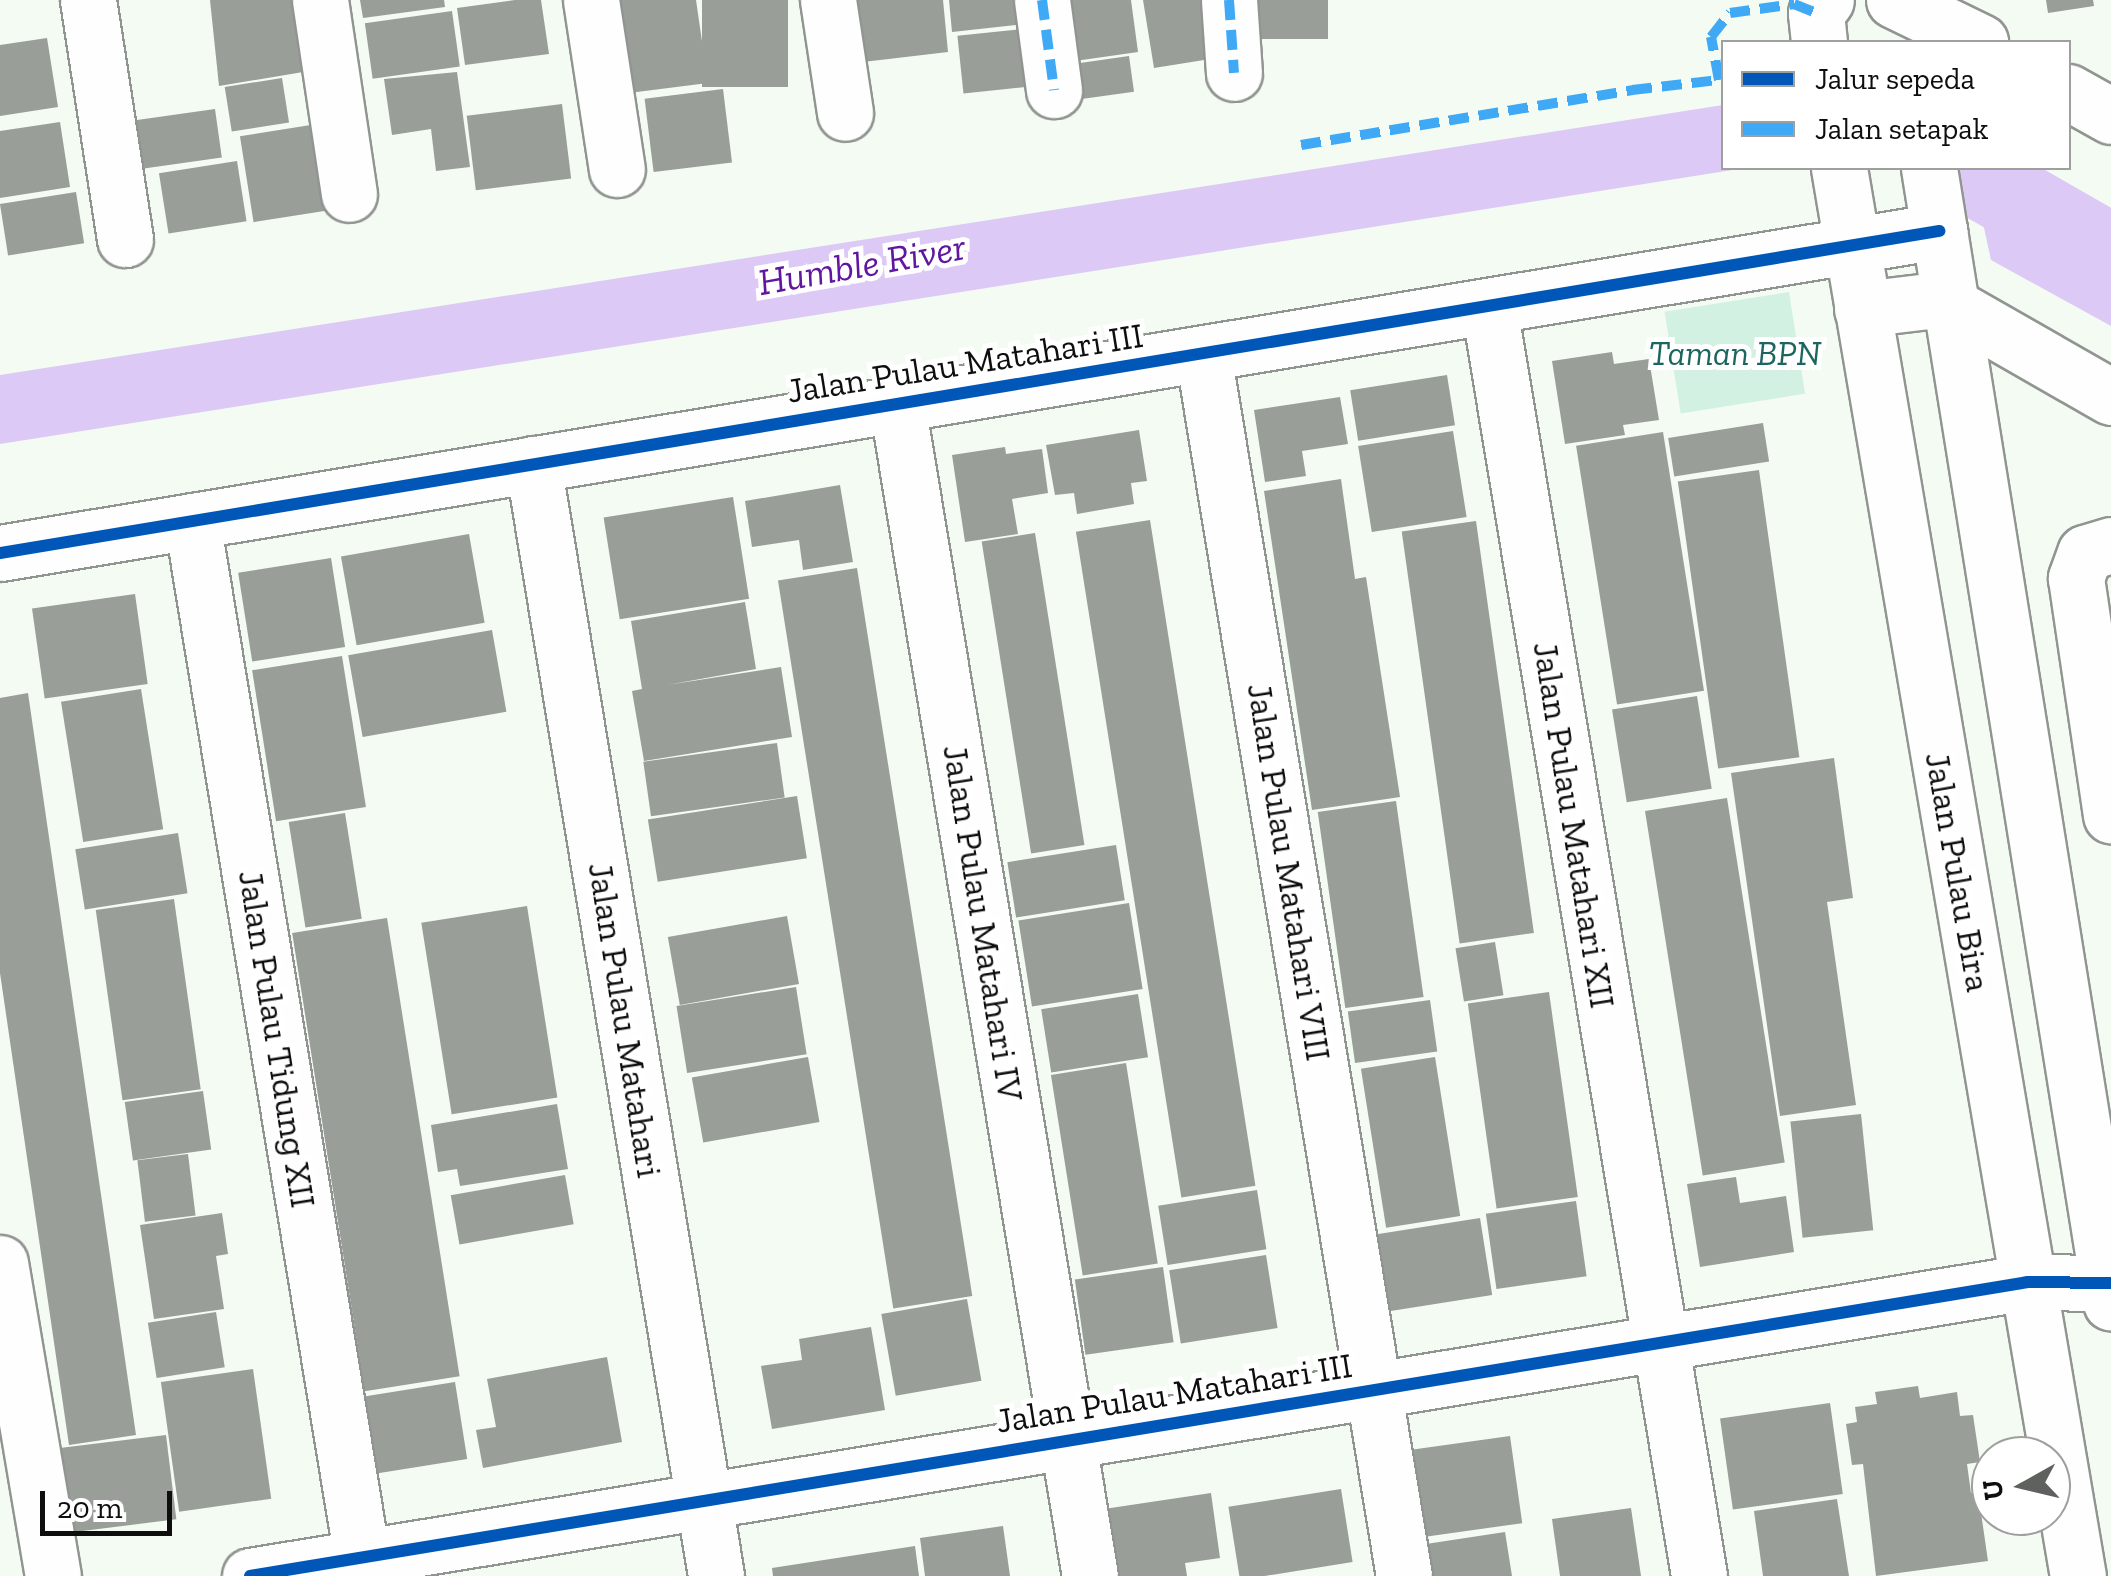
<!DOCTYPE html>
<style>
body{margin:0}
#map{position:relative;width:2111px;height:1576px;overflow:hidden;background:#f3fbf2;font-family:"Zilla Slab",serif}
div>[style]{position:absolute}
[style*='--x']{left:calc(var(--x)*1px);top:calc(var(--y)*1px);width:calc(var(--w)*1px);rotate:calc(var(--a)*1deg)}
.green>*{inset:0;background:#d3f1e2;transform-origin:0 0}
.water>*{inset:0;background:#ddc9f5}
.river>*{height:80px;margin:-40px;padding:0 40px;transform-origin:40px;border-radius:40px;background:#ddc9f5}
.building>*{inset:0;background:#999e98;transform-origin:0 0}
.roads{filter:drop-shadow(2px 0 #919591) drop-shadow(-2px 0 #919591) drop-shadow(0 2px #919591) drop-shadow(0 -2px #919591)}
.minor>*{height:55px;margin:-27.5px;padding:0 27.5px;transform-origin:27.5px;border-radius:27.5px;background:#fdfefd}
.quiet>*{height:10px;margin-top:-5px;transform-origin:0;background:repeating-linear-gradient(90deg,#3fa9f5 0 20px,transparent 0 30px)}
.cycleway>*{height:12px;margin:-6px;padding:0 6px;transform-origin:6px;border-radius:6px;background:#0057b8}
span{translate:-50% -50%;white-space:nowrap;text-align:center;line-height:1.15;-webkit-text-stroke:10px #fff;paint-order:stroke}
.park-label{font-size:35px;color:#1d665f;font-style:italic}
.street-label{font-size:35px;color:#0e0e0e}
.water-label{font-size:38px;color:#6116a0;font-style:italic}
.legend{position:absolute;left:1721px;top:40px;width:350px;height:130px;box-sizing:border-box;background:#fff;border:2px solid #9f9f9f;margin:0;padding:12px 18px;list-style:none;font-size:30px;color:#0e0e0e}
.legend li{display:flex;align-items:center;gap:20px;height:50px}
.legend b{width:50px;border:2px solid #9f9f9f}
.north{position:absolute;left:1971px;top:1436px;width:100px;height:100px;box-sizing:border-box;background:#fff;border:2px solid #9f9f9f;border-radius:50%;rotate:262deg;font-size:28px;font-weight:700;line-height:40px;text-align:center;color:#0e0e0e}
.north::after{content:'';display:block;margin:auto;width:35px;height:45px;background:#5e615e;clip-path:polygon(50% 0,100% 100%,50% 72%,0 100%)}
.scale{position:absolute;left:40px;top:1491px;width:132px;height:45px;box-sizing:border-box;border:5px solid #0e0e0e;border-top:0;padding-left:12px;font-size:30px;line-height:35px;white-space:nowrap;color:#0e0e0e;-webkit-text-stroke:8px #fff;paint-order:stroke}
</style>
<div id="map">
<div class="green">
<i style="left:1789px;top:292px;width:103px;height:126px;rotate:81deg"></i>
</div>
<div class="water">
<i style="clip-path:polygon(1723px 105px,1724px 168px,1745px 168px,0 444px,0 375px)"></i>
<i style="clip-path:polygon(1971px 168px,2013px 168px,2111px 219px,2111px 326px,1991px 260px)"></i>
</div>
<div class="river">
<i style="--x:1961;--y:168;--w:173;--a:29.8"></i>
</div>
<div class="building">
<i style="clip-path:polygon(210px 0,302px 0,306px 21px,296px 25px,307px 23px,315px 70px,219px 86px)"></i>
<i style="clip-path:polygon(360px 0,444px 0,445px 7px,363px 18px)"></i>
<i style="clip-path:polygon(515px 0,541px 0,549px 54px,465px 65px,457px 8px)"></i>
<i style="clip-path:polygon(601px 0,696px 0,708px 83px,613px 95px)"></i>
<i style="left:702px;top:0;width:86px;height:87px"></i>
<i style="clip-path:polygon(856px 0,943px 0,948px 52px,863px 62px)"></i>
<i style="clip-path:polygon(949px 0,1032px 0,1034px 23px,952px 32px)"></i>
<i style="clip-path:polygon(1052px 0,1131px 0,1138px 52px,1061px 63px)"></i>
<i style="clip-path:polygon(1143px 0,1220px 0,1229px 56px,1154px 68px)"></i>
<i style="left:1237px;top:0;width:91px;height:39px"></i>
<i style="clip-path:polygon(2046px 0,2093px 0,2094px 6px,2048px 13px)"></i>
<i style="left:452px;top:11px;width:56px;height:88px;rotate:82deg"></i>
<i style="left:1032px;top:28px;width:58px;height:75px;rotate:84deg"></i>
<i style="clip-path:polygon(47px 38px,58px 107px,0 116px,0 45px)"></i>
<i style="left:1129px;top:56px;width:36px;height:53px;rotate:82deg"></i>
<i style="clip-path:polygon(457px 72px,470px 167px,436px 171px,431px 129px,392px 135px,384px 79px)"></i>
<i style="left:282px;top:78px;width:45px;height:58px;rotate:81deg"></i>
<i style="left:723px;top:89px;width:74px;height:79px;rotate:83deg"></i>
<i style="left:562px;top:104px;width:75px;height:96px;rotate:83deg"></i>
<i style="left:215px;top:109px;width:49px;height:84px;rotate:82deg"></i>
<i style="clip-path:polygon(60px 122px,70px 187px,0 198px,0 131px)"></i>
<i style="left:317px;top:124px;width:87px;height:78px;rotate:81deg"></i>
<i style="left:237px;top:161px;width:61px;height:79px;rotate:81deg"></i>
<i style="left:76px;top:192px;width:52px;height:77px;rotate:81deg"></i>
<i style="clip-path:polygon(1612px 352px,1614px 364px,1649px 359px,1659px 420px,1623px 425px,1625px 435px,1565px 444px,1552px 361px)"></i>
<i style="left:1447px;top:375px;width:51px;height:98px;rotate:81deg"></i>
<i style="clip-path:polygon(1340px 397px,1348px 444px,1302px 451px,1306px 476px,1265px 482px,1254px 410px)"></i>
<i style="left:1763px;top:423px;width:39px;height:96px;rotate:81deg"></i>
<i style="clip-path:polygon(1139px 430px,1147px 481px,1131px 483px,1134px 504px,1077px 514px,1074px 493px,1055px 495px,1046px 445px)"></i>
<i style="left:1453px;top:431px;width:87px;height:96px;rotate:81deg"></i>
<i style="left:1663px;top:432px;width:262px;height:88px;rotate:81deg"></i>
<i style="clip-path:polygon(1005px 447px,1006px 454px,1042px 449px,1048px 493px,1012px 499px,1018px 534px,965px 542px,952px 455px)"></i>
<i style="left:1759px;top:470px;width:290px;height:82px;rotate:82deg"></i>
<i style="clip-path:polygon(1341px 479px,1355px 579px,1366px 577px,1400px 797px,1312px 810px,1264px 491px)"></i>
<i style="clip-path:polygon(840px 485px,853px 562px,803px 570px,799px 540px,752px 547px,745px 501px)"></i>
<i style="left:733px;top:497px;width:103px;height:131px;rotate:81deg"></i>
<i style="left:1150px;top:520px;width:674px;height:75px;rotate:81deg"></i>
<i style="left:1476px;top:521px;width:416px;height:75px;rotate:82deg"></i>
<i style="left:1035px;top:533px;width:316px;height:54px;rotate:81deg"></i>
<i style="left:469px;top:534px;width:90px;height:130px;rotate:80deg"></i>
<i style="left:331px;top:558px;width:90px;height:94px;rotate:81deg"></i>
<i style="left:857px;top:568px;width:737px;height:80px;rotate:81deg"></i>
<i style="left:135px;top:594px;width:91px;height:104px;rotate:82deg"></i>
<i style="clip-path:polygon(745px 602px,756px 669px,667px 685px,781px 667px,792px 737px,644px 761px,632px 691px,642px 689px,631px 621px)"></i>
<i style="left:492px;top:630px;width:83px;height:146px;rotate:80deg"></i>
<i style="left:342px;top:656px;width:153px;height:91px;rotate:81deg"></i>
<i style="left:141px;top:689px;width:142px;height:81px;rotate:81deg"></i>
<i style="clip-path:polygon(28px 693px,136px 1435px,69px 1445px,0 973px,0 698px)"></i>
<i style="left:1697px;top:696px;width:94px;height:86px;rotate:81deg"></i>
<i style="left:777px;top:743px;width:55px;height:135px;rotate:82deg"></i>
<i style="clip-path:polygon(1834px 758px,1853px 898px,1827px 902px,1856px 1105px,1780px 1116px,1731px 773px)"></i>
<i style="left:797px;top:796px;width:63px;height:151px;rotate:81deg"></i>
<i style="left:1727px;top:798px;width:369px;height:83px;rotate:81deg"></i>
<i style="left:1396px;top:801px;width:198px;height:79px;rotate:82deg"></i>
<i style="left:345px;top:813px;width:107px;height:57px;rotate:81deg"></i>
<i style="left:178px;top:833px;width:61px;height:104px;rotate:81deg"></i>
<i style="left:1116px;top:845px;width:56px;height:110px;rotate:81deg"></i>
<i style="left:174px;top:899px;width:192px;height:79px;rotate:82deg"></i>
<i style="left:1129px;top:903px;width:87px;height:112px;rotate:81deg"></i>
<i style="left:527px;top:906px;width:194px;height:107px;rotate:81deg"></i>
<i style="left:787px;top:916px;width:69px;height:121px;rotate:80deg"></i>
<i style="left:387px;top:918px;width:464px;height:96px;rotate:81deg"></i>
<i style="left:1495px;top:942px;width:54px;height:40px;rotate:81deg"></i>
<i style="left:796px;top:987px;width:68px;height:121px;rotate:81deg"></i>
<i style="left:1549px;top:992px;width:207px;height:82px;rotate:82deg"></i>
<i style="left:1138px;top:994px;width:64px;height:98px;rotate:81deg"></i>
<i style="left:1430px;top:1000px;width:52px;height:83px;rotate:82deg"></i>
<i style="left:808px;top:1057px;width:66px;height:118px;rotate:80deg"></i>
<i style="left:1435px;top:1057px;width:161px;height:75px;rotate:81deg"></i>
<i style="left:1126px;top:1063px;width:203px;height:76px;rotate:81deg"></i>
<i style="left:203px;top:1091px;width:59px;height:79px;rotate:82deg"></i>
<i style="clip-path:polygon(557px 1104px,568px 1169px,460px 1186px,457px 1169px,438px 1172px,431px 1125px)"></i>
<i style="left:1861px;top:1114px;width:117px;height:71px;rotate:84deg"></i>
<i style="left:188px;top:1154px;width:62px;height:51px;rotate:83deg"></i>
<i style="left:565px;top:1175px;width:50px;height:116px;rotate:80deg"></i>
<i style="clip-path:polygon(1736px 1177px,1740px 1203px,1786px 1196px,1794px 1252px,1700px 1267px,1687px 1184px)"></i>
<i style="left:1257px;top:1190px;width:60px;height:100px;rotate:81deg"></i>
<i style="left:1576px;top:1201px;width:76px;height:91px;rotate:82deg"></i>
<i style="clip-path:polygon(222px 1213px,228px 1254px,216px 1256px,224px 1309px,154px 1319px,140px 1225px)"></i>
<i style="left:1480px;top:1218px;width:78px;height:106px;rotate:81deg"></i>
<i style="left:1266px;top:1255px;width:74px;height:98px;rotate:81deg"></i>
<i style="left:1163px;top:1267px;width:76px;height:89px;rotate:82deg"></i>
<i style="left:967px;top:1299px;width:83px;height:87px;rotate:80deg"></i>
<i style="left:216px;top:1312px;width:56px;height:69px;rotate:81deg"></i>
<i style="clip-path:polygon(871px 1327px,885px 1410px,772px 1429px,761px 1366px,802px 1360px,799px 1339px)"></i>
<i style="clip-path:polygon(607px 1357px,622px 1442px,483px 1468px,476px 1430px,496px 1427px,487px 1379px)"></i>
<i style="left:253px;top:1369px;width:131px;height:93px;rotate:82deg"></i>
<i style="left:455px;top:1382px;width:78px;height:92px;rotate:81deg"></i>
<i style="clip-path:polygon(1918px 1386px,1920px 1398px,1957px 1392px,1960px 1416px,1973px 1415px,1980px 1462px,1967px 1464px,1971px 1493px,1978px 1492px,1988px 1561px,1876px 1576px,1863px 1464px,1852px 1465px,1846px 1424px,1857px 1422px,1855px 1407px,1877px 1404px,1875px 1392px)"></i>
<i style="left:1830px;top:1403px;width:92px;height:111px;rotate:82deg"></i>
<i style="left:166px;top:1435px;width:85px;height:109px;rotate:83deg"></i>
<i style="left:1510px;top:1436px;width:88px;height:105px;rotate:82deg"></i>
<i style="left:1341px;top:1489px;width:74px;height:114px;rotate:81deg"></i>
<i style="clip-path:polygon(1211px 1493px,1220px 1558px,1185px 1563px,1187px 1576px,1114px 1576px,1104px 1509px)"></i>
<i style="clip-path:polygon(1837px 1499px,1849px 1576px,1763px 1576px,1754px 1511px)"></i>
<i style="clip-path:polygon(1631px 1508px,1641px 1576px,1560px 1576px,1552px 1519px)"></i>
<i style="clip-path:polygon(1003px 1526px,1010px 1576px,925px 1576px,920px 1538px)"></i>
<i style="clip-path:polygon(1505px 1532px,1512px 1576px,1431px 1576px,1426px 1544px)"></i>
<i style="clip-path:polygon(915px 1546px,919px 1576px,773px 1576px,772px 1568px)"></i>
</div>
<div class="roads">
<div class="minor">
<i style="--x:88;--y:0;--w:242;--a:81.2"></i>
<i style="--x:320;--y:0;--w:196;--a:81.5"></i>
<i style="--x:591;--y:0;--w:171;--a:81.3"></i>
<i style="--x:828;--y:0;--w:114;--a:81.4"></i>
<i style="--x:1042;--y:0;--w:91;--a:82.4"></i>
<i style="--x:1229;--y:0;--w:73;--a:86.1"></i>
<i style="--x:1894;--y:0;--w:96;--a:26"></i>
<i style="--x:1819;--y:42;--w:29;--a:-96"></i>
<i style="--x:1816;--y:13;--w:16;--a:-52"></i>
<i style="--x:2068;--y:92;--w:49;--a:29.2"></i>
<i style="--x:1839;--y:168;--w:1428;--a:80.37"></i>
<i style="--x:1929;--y:168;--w:1149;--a:80.89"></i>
<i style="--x:1489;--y:307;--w:1286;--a:80.6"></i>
<i style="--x:1862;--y:309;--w:67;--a:-6.8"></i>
<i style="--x:1929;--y:301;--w:24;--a:12"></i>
<i style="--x:1952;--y:306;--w:183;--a:29.8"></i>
<i style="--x:1203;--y:354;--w:1238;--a:80.66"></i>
<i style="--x:897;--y:404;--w:1188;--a:80.65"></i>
<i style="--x:533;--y:464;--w:1127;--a:80.65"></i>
<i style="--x:192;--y:521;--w:1069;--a:80.69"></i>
<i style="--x:2111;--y:545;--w:27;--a:163"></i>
<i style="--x:2085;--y:553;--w:27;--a:110"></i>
<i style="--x:2076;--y:578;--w:240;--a:81.6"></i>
<i style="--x:0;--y:553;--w:1966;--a:-9.43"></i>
<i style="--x:0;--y:1263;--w:317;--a:80.4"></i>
<i style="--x:250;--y:1576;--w:1802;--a:-9.39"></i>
<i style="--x:2028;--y:1282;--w:83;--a:0.7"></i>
</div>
</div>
<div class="quiet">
<i style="--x:1042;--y:0;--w:91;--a:82.4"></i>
<i style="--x:1229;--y:0;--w:73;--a:86.1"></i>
<i style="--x:1301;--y:145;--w:336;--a:-9.4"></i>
<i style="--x:1632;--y:90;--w:88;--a:-6.6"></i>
<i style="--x:1719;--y:80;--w:44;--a:-100.5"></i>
<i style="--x:1711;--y:37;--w:31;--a:-52"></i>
<i style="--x:1730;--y:13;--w:65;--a:-8"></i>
<i style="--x:1794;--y:4;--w:24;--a:22"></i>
</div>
<div class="cycleway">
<i style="--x:0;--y:553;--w:1966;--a:-9.43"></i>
<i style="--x:250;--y:1576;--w:1802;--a:-9.39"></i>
<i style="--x:2028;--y:1282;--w:83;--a:0.7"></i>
</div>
<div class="park-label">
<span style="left:1735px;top:353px">Taman BPN</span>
</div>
<div class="street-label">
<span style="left:965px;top:363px;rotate:-9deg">Jalan Pulau Matahari III</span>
<span style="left:1574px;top:825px;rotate:81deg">Jalan Pulau Matahari XII</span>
<span style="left:1289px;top:872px;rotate:81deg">Jalan Pulau Matahari VIII</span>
<span style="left:1958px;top:872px;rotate:80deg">Jalan Pulau Bira</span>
<span style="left:983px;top:923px;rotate:81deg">Jalan Pulau Matahari IV</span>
<span style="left:625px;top:1020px;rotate:81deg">Jalan Pulau Matahari</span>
<span style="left:277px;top:1039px;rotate:81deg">Jalan Pulau Tidung XII</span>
<span style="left:1174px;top:1393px;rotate:-9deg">Jalan Pulau Matahari III</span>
</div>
<div class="water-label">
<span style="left:862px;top:265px;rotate:-10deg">Humble River</span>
</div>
<ul class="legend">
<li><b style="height:12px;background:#0057b8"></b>Jalur sepeda</li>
<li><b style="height:12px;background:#3fa9f5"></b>Jalan setapak</li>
</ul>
<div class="north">U</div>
<div class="scale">20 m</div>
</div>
